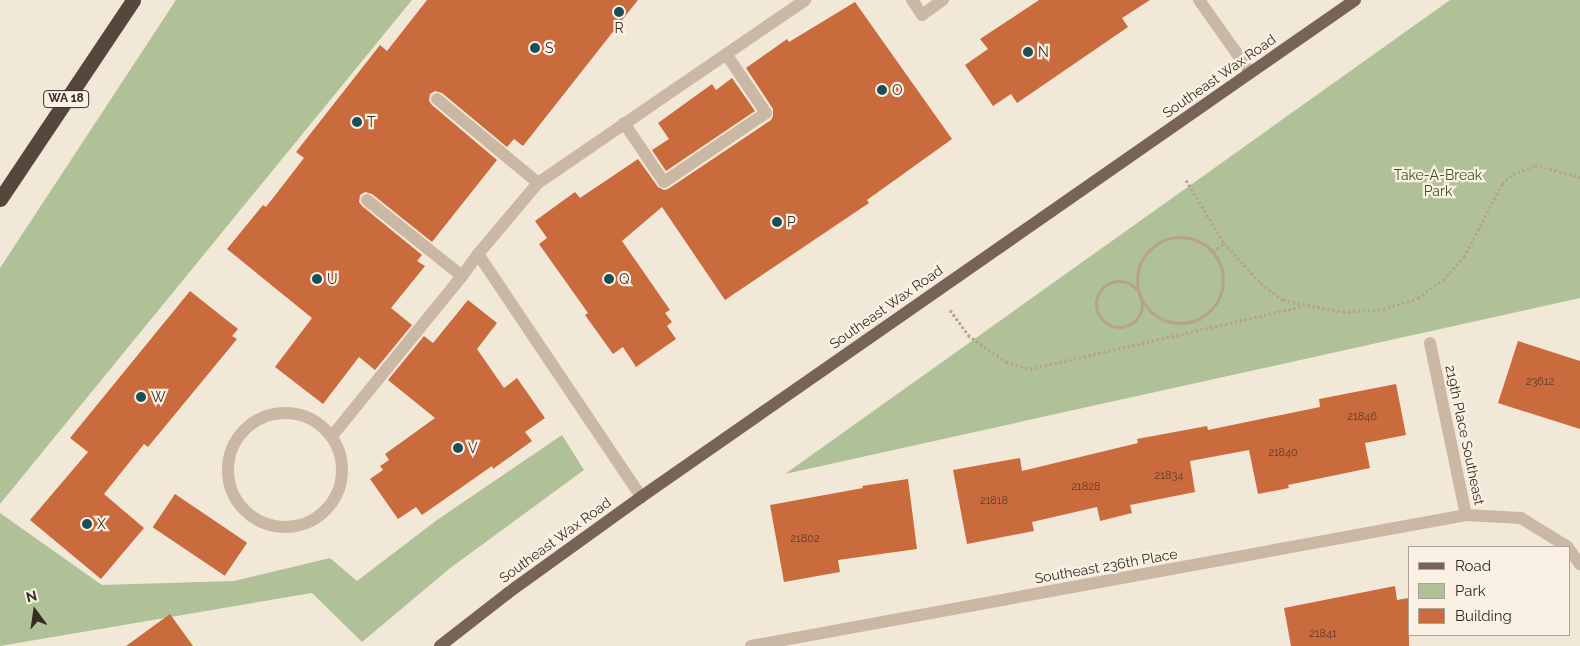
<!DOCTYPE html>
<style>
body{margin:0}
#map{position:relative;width:1580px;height:646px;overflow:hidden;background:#f2e8d8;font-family:Raleway,sans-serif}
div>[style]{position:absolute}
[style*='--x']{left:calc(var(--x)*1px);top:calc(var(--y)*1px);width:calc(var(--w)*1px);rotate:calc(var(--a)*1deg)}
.green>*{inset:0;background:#b0c198}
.building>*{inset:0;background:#ca6b3d;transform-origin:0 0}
.path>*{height:3px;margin-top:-1.5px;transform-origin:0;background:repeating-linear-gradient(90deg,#b6a28e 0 2.5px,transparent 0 5px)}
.path>.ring{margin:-1.5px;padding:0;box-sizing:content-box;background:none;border:3px solid #b6a28e;border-radius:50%}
.minor>*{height:12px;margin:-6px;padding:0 6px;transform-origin:6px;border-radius:6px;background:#cab8a4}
.minor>.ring{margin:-6px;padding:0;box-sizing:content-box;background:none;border:12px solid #cab8a4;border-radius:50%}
.major>*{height:12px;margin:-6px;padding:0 6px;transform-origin:6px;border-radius:6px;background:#786456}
.highway>*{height:15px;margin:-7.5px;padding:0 7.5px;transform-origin:7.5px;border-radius:7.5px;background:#56463c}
.dots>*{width:14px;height:14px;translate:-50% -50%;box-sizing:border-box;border:2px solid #faf1e4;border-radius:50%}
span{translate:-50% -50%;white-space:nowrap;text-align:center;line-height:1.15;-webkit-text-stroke:4.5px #faf1e4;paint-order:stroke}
.number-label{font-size:11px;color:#5a3c2c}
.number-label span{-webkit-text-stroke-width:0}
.shield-label span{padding:1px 4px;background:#faf1e4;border:1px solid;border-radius:4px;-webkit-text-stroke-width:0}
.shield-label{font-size:12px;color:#352c26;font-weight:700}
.poi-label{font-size:14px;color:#352c26}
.left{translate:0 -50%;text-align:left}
.street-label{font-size:14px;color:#352c26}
.park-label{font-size:14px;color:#415429}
.legend{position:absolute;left:1408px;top:546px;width:162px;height:90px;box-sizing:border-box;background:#faf1e4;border:1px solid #aba298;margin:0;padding:6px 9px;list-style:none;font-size:15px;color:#352c26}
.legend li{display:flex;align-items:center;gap:10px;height:25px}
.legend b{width:25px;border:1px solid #aba298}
.north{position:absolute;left:10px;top:586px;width:50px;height:50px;-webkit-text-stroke:4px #faf1e4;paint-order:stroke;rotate:346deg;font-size:14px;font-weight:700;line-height:20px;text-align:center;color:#352c26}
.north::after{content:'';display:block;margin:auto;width:18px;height:22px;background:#352c26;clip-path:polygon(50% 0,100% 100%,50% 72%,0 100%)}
</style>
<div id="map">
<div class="green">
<i style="clip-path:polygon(176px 0,412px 0,0 504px,0 268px)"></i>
<i style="clip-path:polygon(1450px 0,1580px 0,1580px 298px,785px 474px)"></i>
<i style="clip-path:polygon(562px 435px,584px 470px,449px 569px,362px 642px,312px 593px,0 646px,0 513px,102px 585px,234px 581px,330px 558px,357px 581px,437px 520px)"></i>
</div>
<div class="building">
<i style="clip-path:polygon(427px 0,638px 0,523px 146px,514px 139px,507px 147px,442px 93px,435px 91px,430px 94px,429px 101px,432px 105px,497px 160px,432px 242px,372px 194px,365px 192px,360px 195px,359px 202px,362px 206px,422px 255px,417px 261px,425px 266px,391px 308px,412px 325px,375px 370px,359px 357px,323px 404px,275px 367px,312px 318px,227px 249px,263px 205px,266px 207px,304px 158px,296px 152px,380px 45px,387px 51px)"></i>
<i style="clip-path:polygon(1039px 0,1150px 0,1122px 18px,1128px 27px,1017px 103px,1011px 94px,993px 106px,965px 65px,988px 49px,980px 39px)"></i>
<i style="clip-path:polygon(855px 2px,952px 139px,867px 200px,869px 203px,725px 300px,662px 207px,622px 241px,670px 310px,665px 313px,672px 322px,667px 326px,676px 339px,636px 367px,623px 347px,613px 354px,585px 315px,588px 313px,539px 244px,547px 238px,535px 221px,575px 192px,580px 198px,638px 159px,658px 187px,664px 190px,668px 189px,771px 120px,773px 116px,773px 109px,746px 68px,787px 39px,789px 42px)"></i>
<i style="clip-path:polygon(732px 78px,755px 111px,666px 171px,652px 150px,669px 139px,658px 123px,712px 84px,716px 90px)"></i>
<i style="clip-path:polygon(190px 291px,238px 329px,232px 336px,237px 339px,148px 447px,144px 444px,104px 494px,144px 528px,101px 579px,30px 520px,88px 452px,70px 438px)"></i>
<i style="clip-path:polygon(468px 300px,497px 323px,477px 349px,504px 388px,517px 378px,545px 418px,525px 432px,532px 441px,493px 469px,492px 466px,422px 515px,416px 507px,398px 519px,370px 479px,383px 470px,380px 466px,389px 460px,385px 454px,435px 418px,388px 380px,424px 336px,433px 343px)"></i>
<i style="clip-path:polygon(1518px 341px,1580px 361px,1580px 429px,1498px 403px)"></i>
<i style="clip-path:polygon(1396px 384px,1406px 435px,1365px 443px,1370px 468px,1288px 485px,1289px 488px,1258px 494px,1249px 450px,1190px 461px,1195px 492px,1130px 505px,1132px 513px,1100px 521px,1097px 507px,1032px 522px,1034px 531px,967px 544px,953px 470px,1020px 458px,1022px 471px,1138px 443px,1137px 439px,1207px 426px,1208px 430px,1320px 407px,1319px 399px)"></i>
<i style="clip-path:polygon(908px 479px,917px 549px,838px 560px,840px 572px,784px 582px,770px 505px,863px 488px,862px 486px)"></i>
<i style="left:175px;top:494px;width:87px;height:40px;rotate:34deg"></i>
<i style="clip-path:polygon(1395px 586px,1397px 600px,1409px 598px,1409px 646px,1291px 646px,1284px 608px)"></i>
<i style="clip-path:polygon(170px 614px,193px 646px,126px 646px)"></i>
</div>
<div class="path">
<i style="--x:1186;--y:180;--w:74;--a:58.9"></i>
<i style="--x:1224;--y:243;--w:54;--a:47.2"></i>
<i style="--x:1261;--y:283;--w:28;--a:38"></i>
<i style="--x:1283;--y:300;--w:61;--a:11.3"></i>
<i style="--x:1343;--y:312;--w:40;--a:-4.3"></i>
<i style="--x:1383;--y:309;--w:37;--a:-17"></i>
<i style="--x:1418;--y:298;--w:31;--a:-36"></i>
<i style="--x:1443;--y:280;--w:31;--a:-48"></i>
<i style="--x:1464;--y:257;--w:82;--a:-62.5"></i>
<i style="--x:1502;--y:184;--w:15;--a:-42"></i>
<i style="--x:1513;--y:174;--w:24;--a:-22"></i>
<i style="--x:1535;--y:165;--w:47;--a:14.9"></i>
<i class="ring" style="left:1137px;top:237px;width:83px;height:83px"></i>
<i style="--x:1213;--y:252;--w:14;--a:-39"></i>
<i class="ring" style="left:1096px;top:281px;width:43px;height:43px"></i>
<i style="--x:950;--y:310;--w:31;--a:54"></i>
<i style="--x:968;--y:335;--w:47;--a:35.4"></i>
<i style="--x:1006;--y:362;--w:25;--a:16"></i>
<i style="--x:1030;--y:369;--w:280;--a:-13"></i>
</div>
<div class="minor">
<i style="--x:912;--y:0;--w:18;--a:56"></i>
<i style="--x:922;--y:15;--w:26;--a:-36"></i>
<i style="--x:1199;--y:0;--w:88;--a:54.7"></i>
<i style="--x:437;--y:99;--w:131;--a:39.7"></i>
<i style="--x:624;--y:123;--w:71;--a:55.9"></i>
<i style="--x:664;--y:182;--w:123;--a:-34.1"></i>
<i style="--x:766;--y:113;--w:71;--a:-124.1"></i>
<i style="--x:367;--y:200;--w:122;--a:38.7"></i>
<i style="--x:478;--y:254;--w:293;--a:56.1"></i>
<i style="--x:1430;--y:343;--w:176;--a:78.2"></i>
<i class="ring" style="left:228px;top:413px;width:102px;height:102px"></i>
<i style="--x:332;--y:436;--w:206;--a:-50.9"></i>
<i style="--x:462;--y:276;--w:27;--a:-54"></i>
<i style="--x:478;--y:254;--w:93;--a:-49.8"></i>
<i style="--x:538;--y:183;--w:324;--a:-34.4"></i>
<i style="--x:1569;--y:549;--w:19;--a:54"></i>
<i style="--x:751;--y:646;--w:727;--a:-10.38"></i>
<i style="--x:1466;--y:515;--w:55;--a:3.1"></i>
<i style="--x:1521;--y:518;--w:55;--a:31.7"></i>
</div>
<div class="major">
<i style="--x:440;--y:646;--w:86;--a:-37.9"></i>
<i style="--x:508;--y:593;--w:164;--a:-35.8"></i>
<i style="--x:641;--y:497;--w:870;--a:-34.84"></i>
</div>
<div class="highway">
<i style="--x:0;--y:199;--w:239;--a:-56.2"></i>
</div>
<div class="dots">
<i style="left:619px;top:12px;background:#1a4f58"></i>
<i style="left:535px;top:48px;background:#1a4f58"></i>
<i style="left:1028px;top:52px;background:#1a4f58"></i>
<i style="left:882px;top:90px;background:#1a4f58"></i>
<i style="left:357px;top:122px;background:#1a4f58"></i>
<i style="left:777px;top:222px;background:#1a4f58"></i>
<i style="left:317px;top:279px;background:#1a4f58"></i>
<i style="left:609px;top:279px;background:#1a4f58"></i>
<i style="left:141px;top:397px;background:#1a4f58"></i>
<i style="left:458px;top:448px;background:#1a4f58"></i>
<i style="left:87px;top:524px;background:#1a4f58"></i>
</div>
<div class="number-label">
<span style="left:1540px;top:382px">23612</span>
<span style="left:1362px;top:417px">21846</span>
<span style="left:1283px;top:453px">21840</span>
<span style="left:1169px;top:476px">21834</span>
<span style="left:1086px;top:487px">21828</span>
<span style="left:994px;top:501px">21818</span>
<span style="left:805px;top:539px">21802</span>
<span style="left:1323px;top:634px">21841</span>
</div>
<div class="shield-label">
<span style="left:66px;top:99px">WA 18</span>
</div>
<div class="poi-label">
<span style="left:619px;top:28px">R</span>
<span class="left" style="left:545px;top:48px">S</span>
<span class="left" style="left:1038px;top:52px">N</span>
<span class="left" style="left:892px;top:90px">O</span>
<span class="left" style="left:367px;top:122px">T</span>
<span class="left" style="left:787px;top:222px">P</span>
<span class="left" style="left:327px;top:279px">U</span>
<span class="left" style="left:619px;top:279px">Q</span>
<span class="left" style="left:151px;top:397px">W</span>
<span class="left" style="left:468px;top:448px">V</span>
<span class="left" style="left:97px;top:524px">X</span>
</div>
<div class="street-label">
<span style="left:1219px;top:76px;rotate:-35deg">Southeast Wax Road</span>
<span style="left:886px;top:307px;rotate:-35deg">Southeast Wax Road</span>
<span style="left:1465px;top:435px;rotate:78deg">219th Place Southeast</span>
<span style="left:555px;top:540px;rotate:-36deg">Southeast Wax Road</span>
<span style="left:1106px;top:566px;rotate:-10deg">Southeast 236th Place</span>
</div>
<div class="park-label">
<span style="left:1438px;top:183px">Take-A-Break<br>Park</span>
</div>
<ul class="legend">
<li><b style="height:6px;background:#786456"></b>Road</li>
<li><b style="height:14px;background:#b0c198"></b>Park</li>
<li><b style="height:14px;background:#ca6b3d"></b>Building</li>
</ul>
<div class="north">N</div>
</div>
